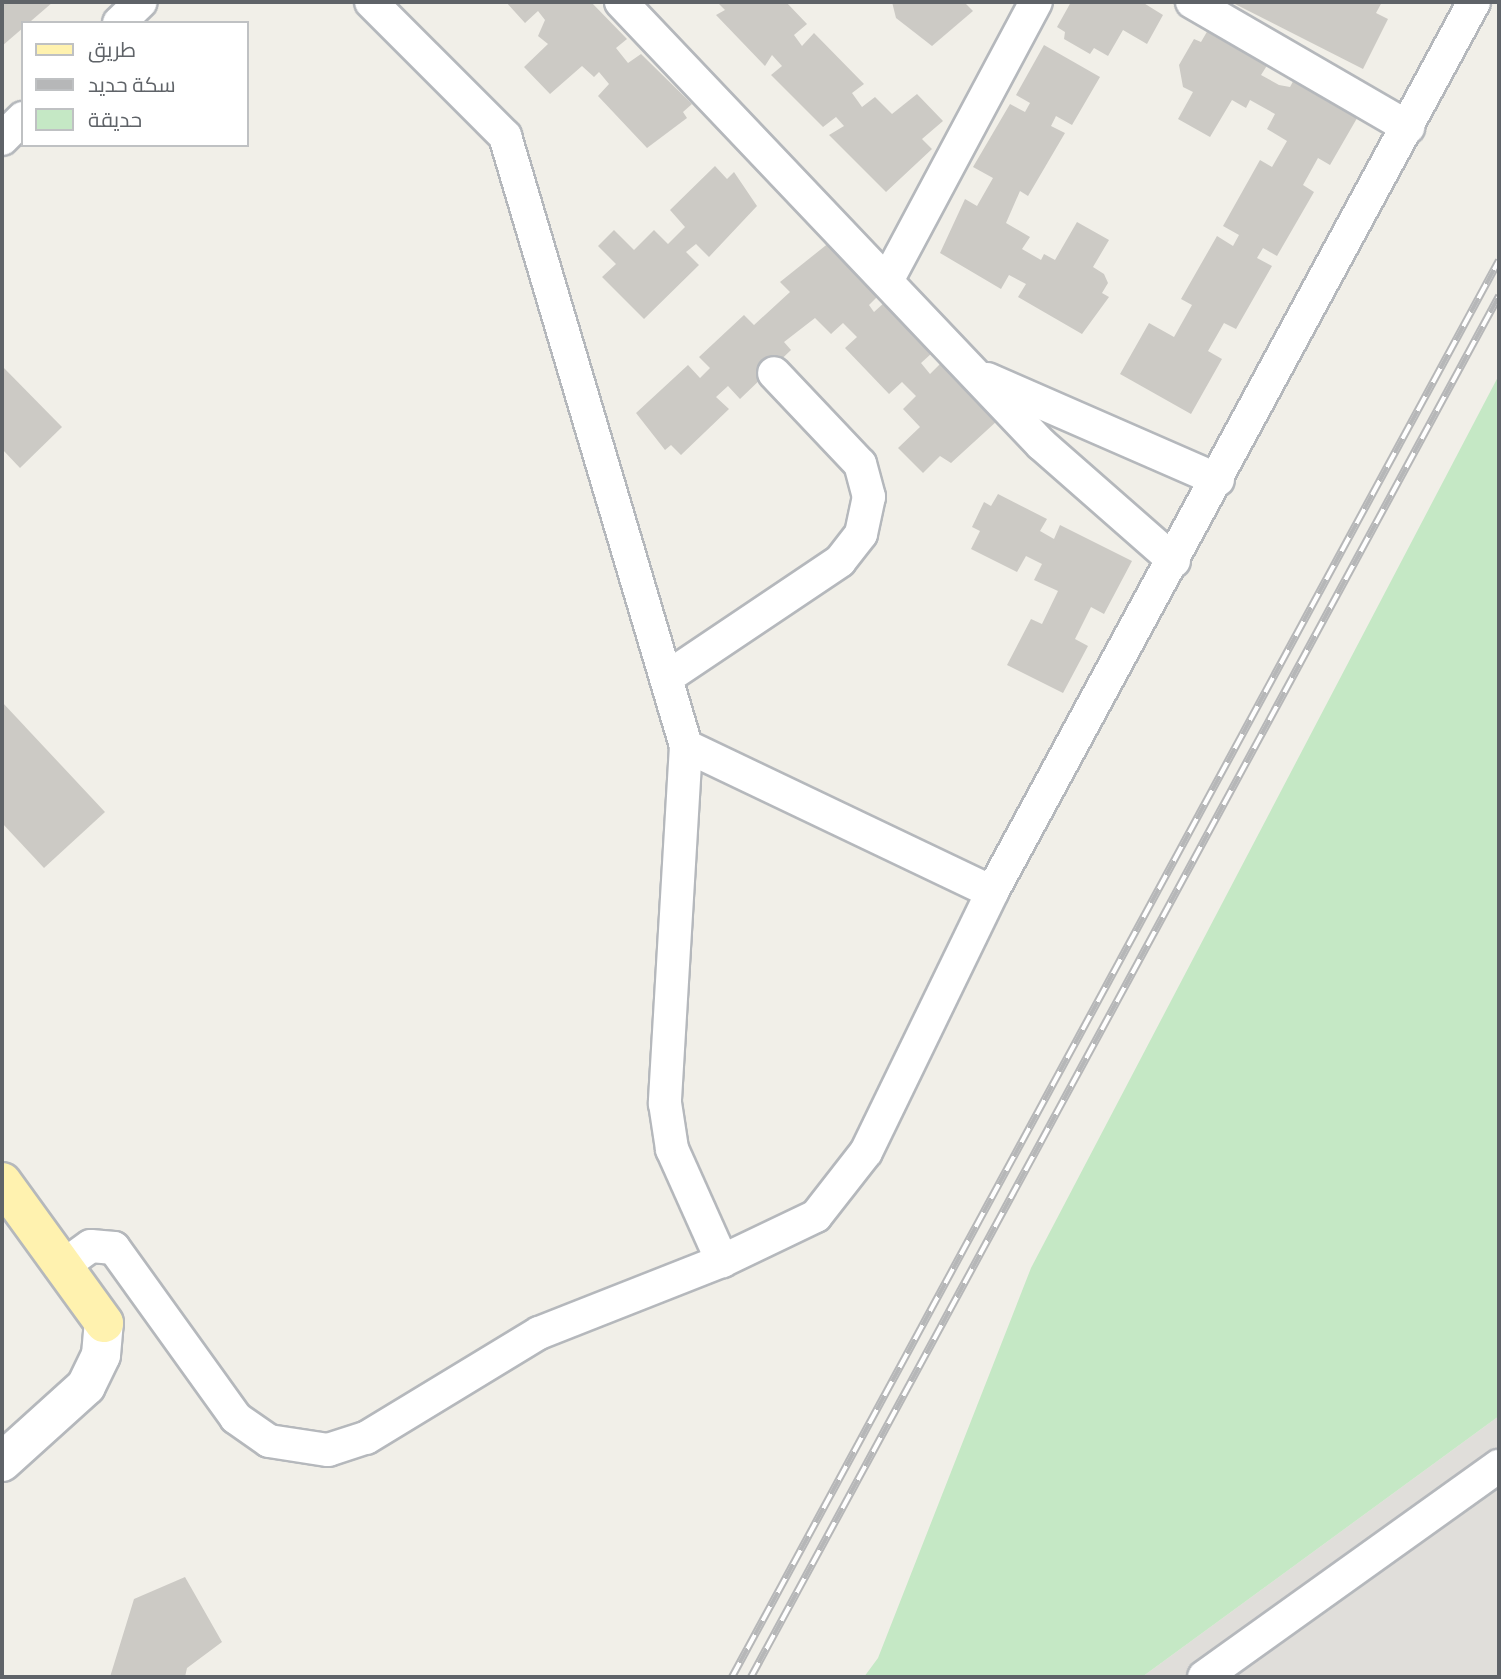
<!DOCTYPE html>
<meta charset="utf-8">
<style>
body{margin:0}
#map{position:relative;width:1501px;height:1679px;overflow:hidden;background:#f1efe8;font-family:"Titillium Web",Cairo,sans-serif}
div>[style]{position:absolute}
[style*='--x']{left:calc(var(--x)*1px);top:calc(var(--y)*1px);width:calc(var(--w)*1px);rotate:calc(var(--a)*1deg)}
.industrial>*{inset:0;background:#e0deda}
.green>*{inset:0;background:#c5e8c5}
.building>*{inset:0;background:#cccac5}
.roads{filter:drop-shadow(2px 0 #b5b8bc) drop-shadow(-2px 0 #b5b8bc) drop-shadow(0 2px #b5b8bc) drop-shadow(0 -2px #b5b8bc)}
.street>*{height:32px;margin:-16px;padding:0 16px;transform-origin:16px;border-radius:16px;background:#fff}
.secondary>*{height:38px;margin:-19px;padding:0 19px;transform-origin:19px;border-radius:19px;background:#fff}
.primary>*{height:38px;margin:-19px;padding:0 19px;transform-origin:19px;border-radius:19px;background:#fff2af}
.rail>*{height:8px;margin-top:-4px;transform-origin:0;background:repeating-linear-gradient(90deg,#fff 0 16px,#b6b7b8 0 32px);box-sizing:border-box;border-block:2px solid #b6b7b8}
span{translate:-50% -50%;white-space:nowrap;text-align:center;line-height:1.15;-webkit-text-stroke:5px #fff;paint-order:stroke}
.frame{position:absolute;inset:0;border:4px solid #5f6368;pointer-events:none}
.legend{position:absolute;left:21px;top:21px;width:228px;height:126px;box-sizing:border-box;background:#fff;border:2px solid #bfc1c3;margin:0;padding:9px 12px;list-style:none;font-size:21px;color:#5f6368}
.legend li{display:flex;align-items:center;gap:14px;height:35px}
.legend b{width:35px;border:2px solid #bfc1c3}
</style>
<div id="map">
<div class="industrial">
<i style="clip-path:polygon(1499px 1416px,1499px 1677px,1142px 1677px)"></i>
</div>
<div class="green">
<i style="clip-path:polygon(1499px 375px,1499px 1416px,1142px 1677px,864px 1677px,878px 1658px,1031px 1268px)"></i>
</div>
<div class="building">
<i style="clip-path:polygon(2px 2px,53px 2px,2px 46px)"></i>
<i style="clip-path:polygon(506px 2px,591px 2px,627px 39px,616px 48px,628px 63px,641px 54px,692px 104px,683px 112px,687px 118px,647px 148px,598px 96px,609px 84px,599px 72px,594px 77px,582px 66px,550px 94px,524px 67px,548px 44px,538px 36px,545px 20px,538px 11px,525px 23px)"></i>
<i style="clip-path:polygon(717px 2px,786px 2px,807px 24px,794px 35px,802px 46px,814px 33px,864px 84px,852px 93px,862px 107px,875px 97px,892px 114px,917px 94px,943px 121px,922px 139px,932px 149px,886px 192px,829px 135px,844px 126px,836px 117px,823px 127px,771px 75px,782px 66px,772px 55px,765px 66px,716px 15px,725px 10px)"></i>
<i style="clip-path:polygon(892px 2px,964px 2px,973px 11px,932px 46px,896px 18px)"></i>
<i style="clip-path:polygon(1071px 2px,1142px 2px,1163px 15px,1147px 44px,1123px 30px,1108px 56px,1094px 48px,1090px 54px,1064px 39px,1065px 32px,1057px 27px)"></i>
<i style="clip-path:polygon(1231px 2px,1382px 2px,1376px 13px,1388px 19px,1363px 69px)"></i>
<i style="clip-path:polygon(1208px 30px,1268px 64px,1261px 75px,1279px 85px,1290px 87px,1296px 76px,1360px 113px,1330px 165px,1318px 158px,1303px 185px,1314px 192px,1277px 256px,1263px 248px,1257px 258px,1272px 266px,1236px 329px,1224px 323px,1208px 351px,1222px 359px,1191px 414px,1120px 374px,1149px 323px,1174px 337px,1192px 305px,1181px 299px,1217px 236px,1233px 246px,1239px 235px,1223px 226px,1260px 160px,1272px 167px,1287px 141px,1267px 129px,1275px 114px,1250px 100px,1246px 108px,1232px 100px,1210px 137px,1178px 119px,1193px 92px,1183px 87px,1179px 65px,1194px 39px,1201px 42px)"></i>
<i style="clip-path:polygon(1044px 45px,1100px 77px,1072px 125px,1056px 116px,1051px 126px,1065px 133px,1028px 196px,1020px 191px,1006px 223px,1030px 237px,1022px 249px,1041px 260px,1044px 254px,1055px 260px,1077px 222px,1109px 240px,1093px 267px,1104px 274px,1108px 283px,1102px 293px,1109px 297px,1082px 334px,1018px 297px,1026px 284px,1009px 275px,1001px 289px,940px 253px,965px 199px,977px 206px,993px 178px,973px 167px,1010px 104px,1025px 112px,1030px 103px,1016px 95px)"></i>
<i style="clip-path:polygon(715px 166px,727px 179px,734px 172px,757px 206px,709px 257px,696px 244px,686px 252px,699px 265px,644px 319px,602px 277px,616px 264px,598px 246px,614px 230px,634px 250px,654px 230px,668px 244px,685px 227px,670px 210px)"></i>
<i style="clip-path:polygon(830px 242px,879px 295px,869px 305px,874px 312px,885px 302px,932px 353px,921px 363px,930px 374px,942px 362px,997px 421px,951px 463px,940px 456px,923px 473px,898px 448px,920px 427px,903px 409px,916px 396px,902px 382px,889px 394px,845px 348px,857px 337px,843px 323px,831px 334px,815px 318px,784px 342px,791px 350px,740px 399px,728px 386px,716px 397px,729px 409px,681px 455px,671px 445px,665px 450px,636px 413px,688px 365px,700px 378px,710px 368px,699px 357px,744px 315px,754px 325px,790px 292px,780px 282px)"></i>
<i style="clip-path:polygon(2px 366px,62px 427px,20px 468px,2px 449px)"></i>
<i style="clip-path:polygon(998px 494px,1047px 519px,1040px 531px,1054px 539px,1060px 525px,1132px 561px,1104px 614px,1091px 607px,1075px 639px,1088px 646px,1063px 693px,1007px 665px,1031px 619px,1042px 624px,1058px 591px,1034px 580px,1042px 564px,1026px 556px,1017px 572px,971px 549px,980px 531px,972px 527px,984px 502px,991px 506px)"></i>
<i style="clip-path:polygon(2px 702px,105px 812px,44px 868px,2px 823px)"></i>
<i style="clip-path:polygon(185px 1577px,222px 1642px,187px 1668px,185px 1677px,110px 1677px,134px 1599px)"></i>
</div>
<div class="roads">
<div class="street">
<i style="--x:371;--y:2;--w:190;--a:45"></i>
<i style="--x:505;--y:136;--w:636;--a:73.47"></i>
<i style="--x:686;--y:746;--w:339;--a:25.5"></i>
<i style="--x:621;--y:2;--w:610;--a:46.46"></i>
<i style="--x:1041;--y:444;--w:177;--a:41.3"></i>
<i style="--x:1192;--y:2;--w:250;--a:30.1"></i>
<i style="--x:119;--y:23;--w:30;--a:-44"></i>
<i style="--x:2;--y:139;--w:30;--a:-45"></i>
<i style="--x:888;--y:279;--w:314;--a:-61.9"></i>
<i style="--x:987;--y:379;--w:252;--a:23.6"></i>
<i style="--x:669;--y:676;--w:206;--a:-33.9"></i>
<i style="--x:840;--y:561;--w:34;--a:-52"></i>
<i style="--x:861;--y:534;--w:38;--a:-78"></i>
<i style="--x:869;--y:497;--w:34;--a:-105"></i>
<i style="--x:860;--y:464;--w:125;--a:-133.4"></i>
<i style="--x:686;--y:746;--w:358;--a:93.4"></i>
<i style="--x:665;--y:1103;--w:47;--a:81.3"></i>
<i style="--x:672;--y:1149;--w:123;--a:65.9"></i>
<i style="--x:63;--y:1266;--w:34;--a:-36"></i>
<i style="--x:91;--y:1246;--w:23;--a:5"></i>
<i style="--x:114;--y:1248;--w:209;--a:54.3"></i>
<i style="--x:236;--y:1418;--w:40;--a:34.9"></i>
<i style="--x:269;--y:1441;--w:60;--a:8.7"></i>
<i style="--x:328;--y:1450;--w:40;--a:-18"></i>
<i style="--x:366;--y:1438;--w:202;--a:-31.3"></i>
<i style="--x:539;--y:1333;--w:197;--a:-21.5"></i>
<i style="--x:722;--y:1261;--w:104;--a:-25.6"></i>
<i style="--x:816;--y:1216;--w:81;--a:-52"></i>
<i style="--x:866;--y:1152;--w:289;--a:-64.1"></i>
<i style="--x:992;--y:892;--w:1012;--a:-61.56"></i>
<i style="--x:1204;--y:1677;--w:363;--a:-35.6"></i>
</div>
<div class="secondary">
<i style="--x:2;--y:1462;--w:113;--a:-42.1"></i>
<i style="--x:86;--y:1386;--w:34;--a:-64"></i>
<i style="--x:101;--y:1355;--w:32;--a:-85"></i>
</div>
<div class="primary">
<i style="--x:2;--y:1182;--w:174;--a:54.1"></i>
</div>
</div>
<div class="rail">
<i style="--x:732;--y:1677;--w:1611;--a:-61.57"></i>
<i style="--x:751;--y:1677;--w:1571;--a:-61.56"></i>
</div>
<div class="frame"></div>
<ul class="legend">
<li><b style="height:9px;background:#fff2af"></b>طريق</li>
<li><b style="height:9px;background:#b6b7b8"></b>سكة حديد</li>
<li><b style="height:19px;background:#c5e8c5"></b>حديقة</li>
</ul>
</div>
